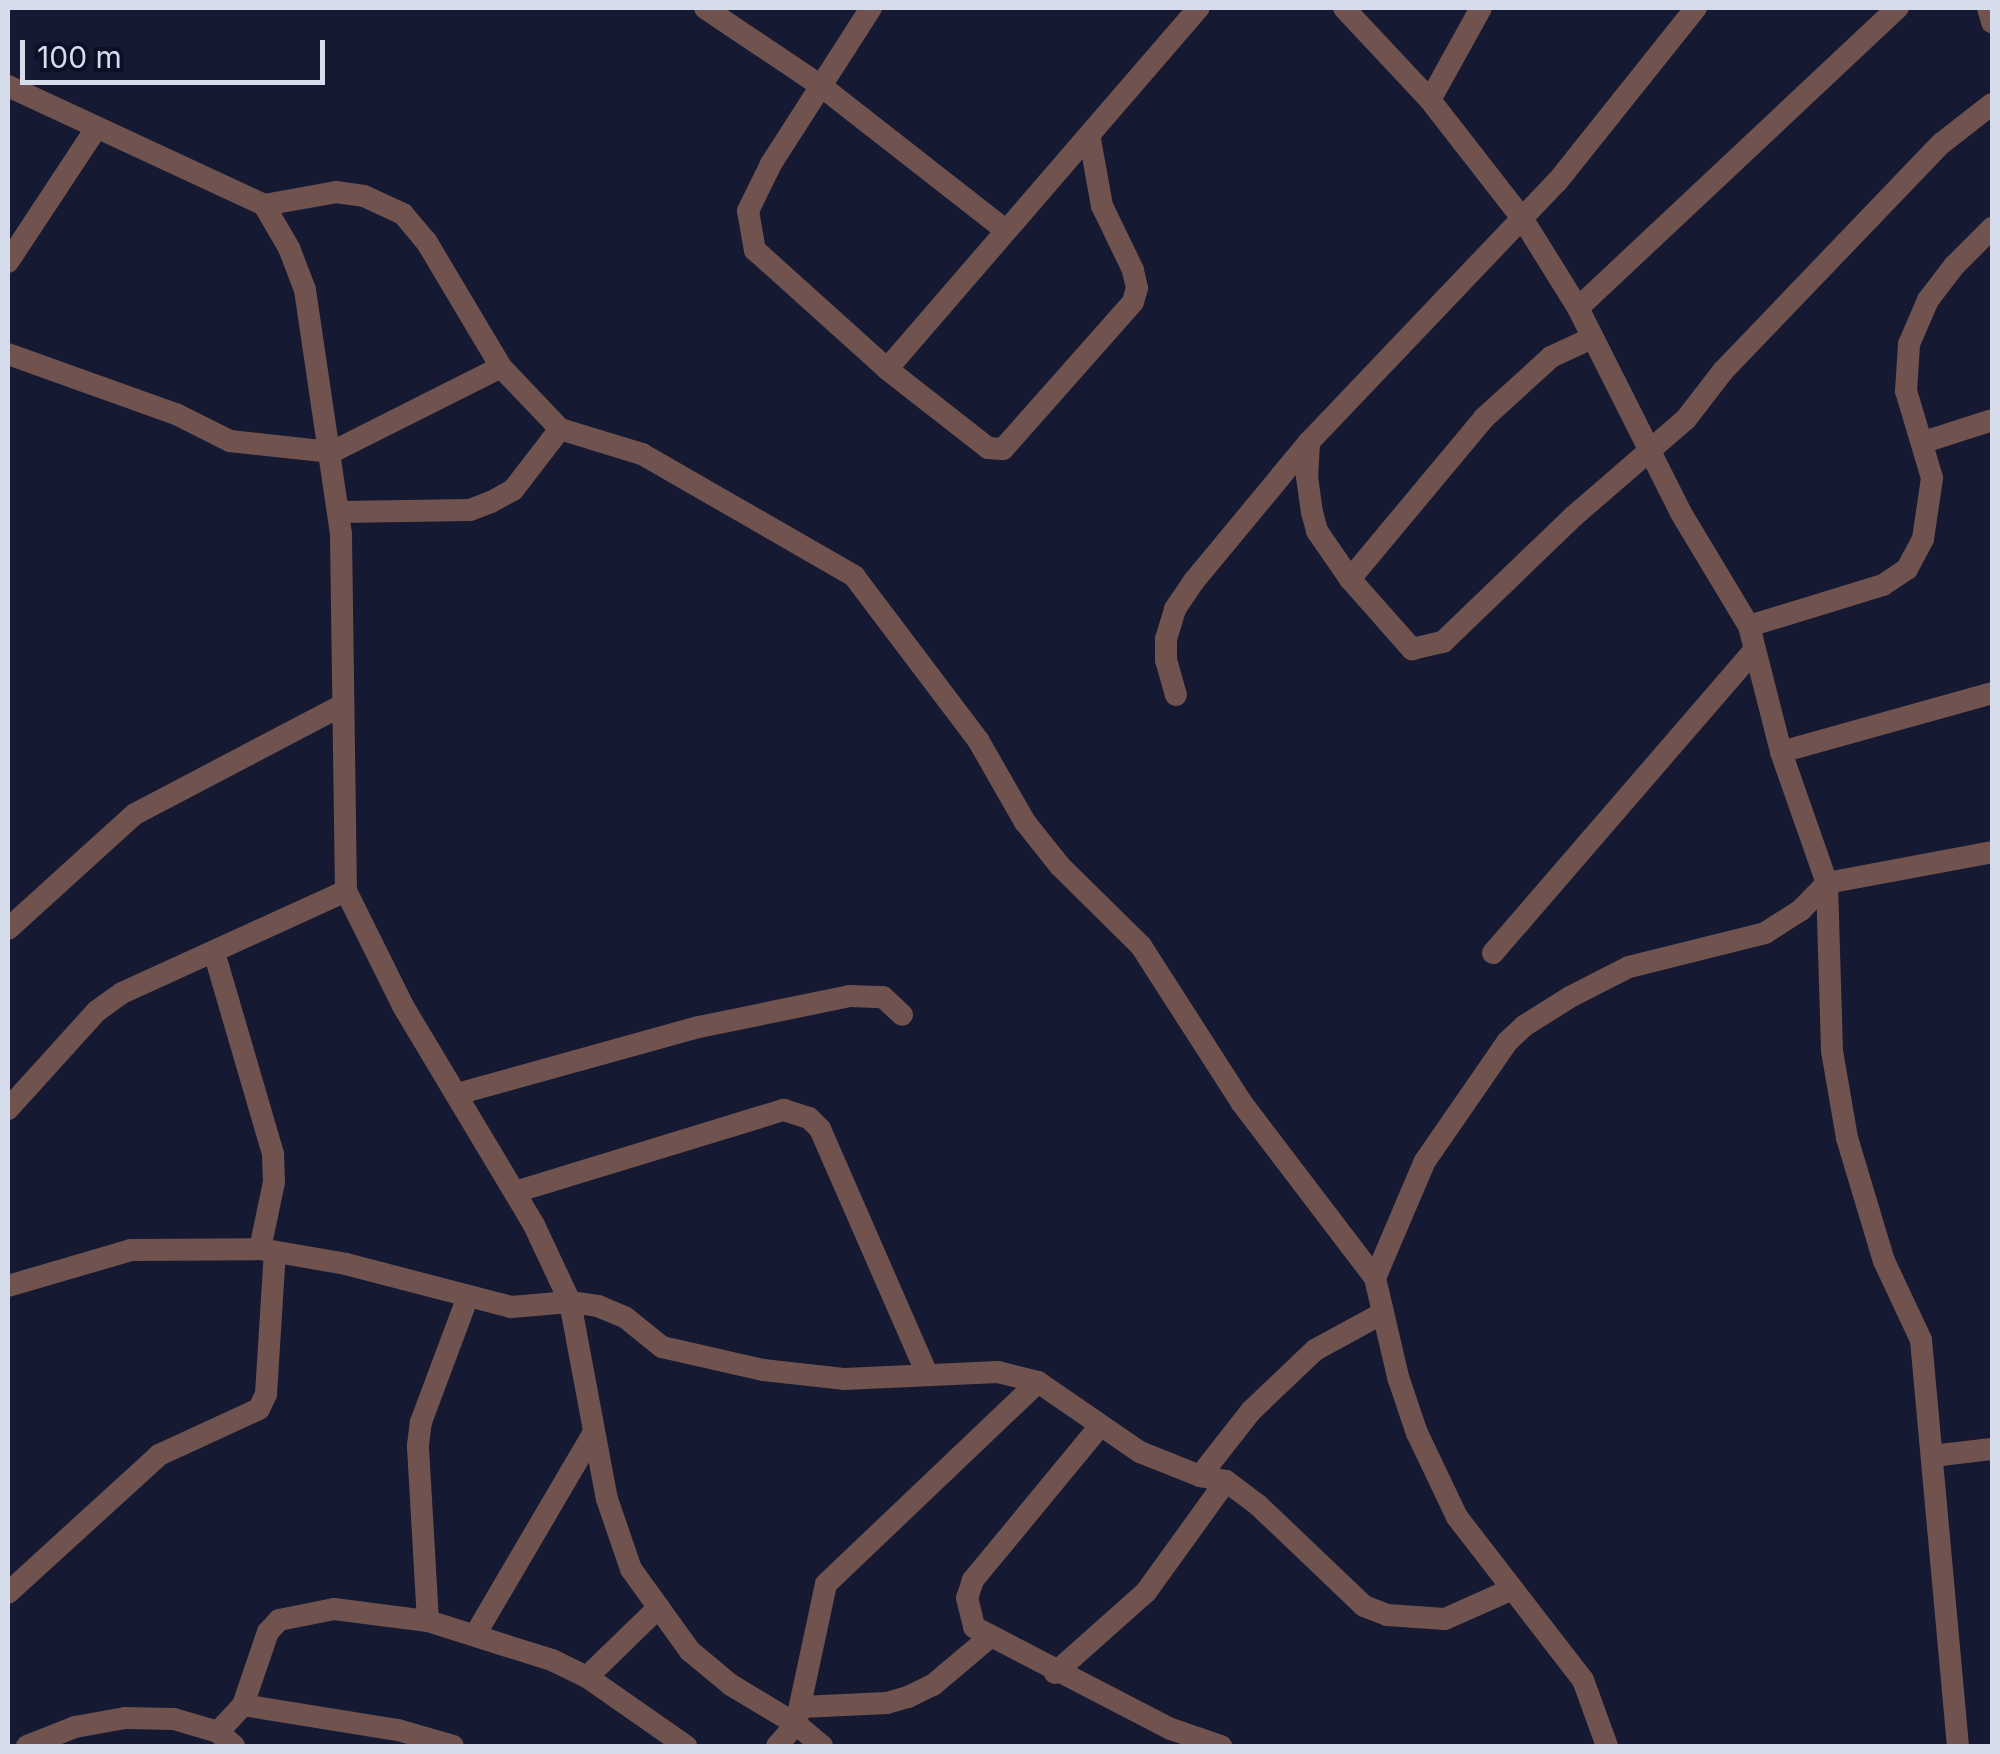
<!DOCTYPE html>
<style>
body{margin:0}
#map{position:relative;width:2000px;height:1754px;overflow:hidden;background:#151931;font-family:Inter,sans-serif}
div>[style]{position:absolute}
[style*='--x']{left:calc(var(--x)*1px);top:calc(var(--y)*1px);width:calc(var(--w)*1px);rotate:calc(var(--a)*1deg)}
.street>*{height:22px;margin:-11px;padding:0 11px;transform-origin:11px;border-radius:11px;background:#70534e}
span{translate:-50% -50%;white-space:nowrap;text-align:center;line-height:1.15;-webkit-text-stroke:10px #0c1026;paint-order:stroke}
.frame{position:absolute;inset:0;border:10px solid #d7dcec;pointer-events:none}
.scale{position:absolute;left:20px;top:40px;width:305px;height:45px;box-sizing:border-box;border:5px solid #d7dcec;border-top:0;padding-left:12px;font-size:30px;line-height:35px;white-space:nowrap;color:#d7dcec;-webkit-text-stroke:8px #0c1026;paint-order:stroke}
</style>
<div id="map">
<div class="street">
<i style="--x:705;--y:8;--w:140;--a:33.9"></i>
<i style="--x:821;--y:86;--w:232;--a:38"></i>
<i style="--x:871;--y:8;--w:185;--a:122.7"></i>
<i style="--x:771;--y:164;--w:52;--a:116.1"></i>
<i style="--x:748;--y:211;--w:40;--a:80"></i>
<i style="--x:755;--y:250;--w:178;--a:42"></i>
<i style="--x:887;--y:369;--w:128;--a:38"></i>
<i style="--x:988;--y:448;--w:15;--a:4"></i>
<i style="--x:1003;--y:449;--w:196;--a:-48.5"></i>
<i style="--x:1133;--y:302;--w:15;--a:-74"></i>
<i style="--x:1137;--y:288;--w:18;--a:-103"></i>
<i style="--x:1133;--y:270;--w:71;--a:-115.8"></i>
<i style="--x:1102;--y:206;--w:68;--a:-100.2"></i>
<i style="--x:1344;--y:8;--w:126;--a:46.9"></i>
<i style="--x:1430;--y:100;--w:150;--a:52.1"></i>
<i style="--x:1522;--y:218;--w:106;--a:58.1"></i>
<i style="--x:1578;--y:308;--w:229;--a:63.3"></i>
<i style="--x:1681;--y:513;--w:132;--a:59"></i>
<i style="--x:1749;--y:626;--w:130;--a:75.7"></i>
<i style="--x:1781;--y:752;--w:139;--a:70.7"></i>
<i style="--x:1827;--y:883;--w:168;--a:88.3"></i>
<i style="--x:1832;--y:1051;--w:88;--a:80.2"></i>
<i style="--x:1847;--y:1138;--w:128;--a:73.3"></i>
<i style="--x:1884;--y:1261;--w:87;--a:64.9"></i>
<i style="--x:1921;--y:1340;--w:408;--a:84.8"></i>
<i style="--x:1988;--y:8;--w:15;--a:74"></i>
<i style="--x:8;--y:86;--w:282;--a:24.9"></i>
<i style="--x:264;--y:205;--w:50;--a:59.8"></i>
<i style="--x:289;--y:248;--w:45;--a:69.1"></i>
<i style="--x:305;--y:290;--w:248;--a:81.6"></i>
<i style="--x:341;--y:535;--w:356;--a:89.2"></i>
<i style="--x:346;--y:891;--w:128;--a:63.6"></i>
<i style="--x:403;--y:1006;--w:255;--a:59.1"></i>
<i style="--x:534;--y:1225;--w:85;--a:64.9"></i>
<i style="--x:570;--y:1302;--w:200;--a:79.4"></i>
<i style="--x:607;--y:1499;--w:74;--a:71.1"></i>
<i style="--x:631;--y:1569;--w:101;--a:54.3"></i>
<i style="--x:690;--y:1651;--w:53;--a:39.7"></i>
<i style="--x:731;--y:1685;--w:76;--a:31"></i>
<i style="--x:796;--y:1724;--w:34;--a:40"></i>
<i style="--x:1430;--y:100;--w:105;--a:-61"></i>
<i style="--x:264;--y:205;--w:73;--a:-10.2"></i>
<i style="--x:336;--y:192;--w:28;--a:8"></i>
<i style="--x:364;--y:196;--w:43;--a:24.8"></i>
<i style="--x:403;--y:214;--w:35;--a:50"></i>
<i style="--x:426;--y:241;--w:147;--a:59.2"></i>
<i style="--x:501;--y:367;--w:86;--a:46.4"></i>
<i style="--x:560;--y:429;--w:86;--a:17"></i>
<i style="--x:642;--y:454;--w:245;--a:29.9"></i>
<i style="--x:854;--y:576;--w:206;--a:52.9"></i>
<i style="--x:978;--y:740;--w:95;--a:60.2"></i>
<i style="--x:1025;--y:822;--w:56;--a:51.5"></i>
<i style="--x:1060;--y:866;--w:114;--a:44.6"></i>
<i style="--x:1141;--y:946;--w:185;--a:57.3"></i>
<i style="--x:1241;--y:1102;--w:221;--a:52.7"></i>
<i style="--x:1375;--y:1278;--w:102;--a:76.9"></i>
<i style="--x:1398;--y:1377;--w:59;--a:71.3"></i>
<i style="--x:1417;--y:1433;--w:93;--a:64.5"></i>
<i style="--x:1457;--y:1517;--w:206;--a:52.3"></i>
<i style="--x:1583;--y:1680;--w:70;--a:70"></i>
<i style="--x:8;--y:262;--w:158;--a:-56.6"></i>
<i style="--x:1578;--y:308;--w:439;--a:-43.2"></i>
<i style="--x:8;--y:354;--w:178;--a:19.7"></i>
<i style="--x:176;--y:414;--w:60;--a:26.6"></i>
<i style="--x:230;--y:441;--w:103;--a:6.2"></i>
<i style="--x:332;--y:452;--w:189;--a:-26.7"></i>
<i style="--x:887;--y:369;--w:477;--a:-49.2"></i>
<i style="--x:1309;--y:442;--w:35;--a:93"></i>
<i style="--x:1307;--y:477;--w:35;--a:82"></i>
<i style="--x:1312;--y:512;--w:20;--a:75"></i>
<i style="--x:1317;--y:531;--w:58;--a:55.5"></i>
<i style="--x:1350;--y:579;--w:94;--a:48.5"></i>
<i style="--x:1412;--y:649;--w:32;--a:-13"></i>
<i style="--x:1443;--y:642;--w:182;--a:-43.9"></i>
<i style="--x:1574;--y:516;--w:148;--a:-40.9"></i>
<i style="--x:1686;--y:419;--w:61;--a:-52.4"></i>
<i style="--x:1723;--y:371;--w:316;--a:-46.2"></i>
<i style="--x:1942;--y:143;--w:63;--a:-38"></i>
<i style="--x:1924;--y:442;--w:71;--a:-17.9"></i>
<i style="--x:339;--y:512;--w:131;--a:-0.9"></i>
<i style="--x:470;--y:510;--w:22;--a:-21"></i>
<i style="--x:491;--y:502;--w:25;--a:-29"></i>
<i style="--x:513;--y:490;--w:77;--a:-52.4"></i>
<i style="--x:1350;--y:579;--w:209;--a:-50.2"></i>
<i style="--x:1484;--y:418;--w:91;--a:-42.3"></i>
<i style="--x:1551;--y:357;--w:45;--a:-24.9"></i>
<i style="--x:1749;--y:626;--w:140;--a:-17"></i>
<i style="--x:1883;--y:585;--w:29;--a:-34"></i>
<i style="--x:1907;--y:569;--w:34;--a:-62"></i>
<i style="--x:1923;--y:539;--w:62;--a:-81.6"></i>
<i style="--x:1932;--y:478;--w:91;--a:-106.6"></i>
<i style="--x:1906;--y:391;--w:47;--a:-86.3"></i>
<i style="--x:1909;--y:344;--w:48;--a:-66.6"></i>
<i style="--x:1928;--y:300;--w:43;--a:-52.6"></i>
<i style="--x:1954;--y:266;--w:54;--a:-45"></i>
<i style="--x:1176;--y:695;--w:36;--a:-106"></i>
<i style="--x:1166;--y:660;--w:21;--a:-90"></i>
<i style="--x:1166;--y:639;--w:31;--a:-73"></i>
<i style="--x:1175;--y:609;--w:34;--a:-56"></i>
<i style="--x:1194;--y:581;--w:180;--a:-50.4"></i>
<i style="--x:1309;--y:442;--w:359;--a:-46.4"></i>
<i style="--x:1557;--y:182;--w:223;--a:-51.4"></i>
<i style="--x:1781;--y:752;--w:219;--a:-15.6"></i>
<i style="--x:8;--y:929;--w:171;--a:-42.2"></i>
<i style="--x:135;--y:814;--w:235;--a:-27.7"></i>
<i style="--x:214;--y:952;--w:210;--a:73.7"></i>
<i style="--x:273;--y:1154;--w:28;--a:88"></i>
<i style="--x:274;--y:1182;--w:68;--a:101.8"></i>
<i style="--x:1493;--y:953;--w:399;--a:-49.2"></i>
<i style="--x:457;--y:1094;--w:251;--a:-15.5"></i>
<i style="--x:699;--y:1027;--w:154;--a:-11.6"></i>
<i style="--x:850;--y:996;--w:33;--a:2"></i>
<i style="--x:883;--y:997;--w:26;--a:43"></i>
<i style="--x:8;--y:1109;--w:132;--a:-47.8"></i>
<i style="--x:97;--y:1011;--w:31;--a:-36"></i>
<i style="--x:122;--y:993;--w:246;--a:-24.5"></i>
<i style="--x:515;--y:1192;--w:281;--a:-17"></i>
<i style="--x:784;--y:1110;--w:26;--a:18"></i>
<i style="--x:809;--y:1118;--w:16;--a:45"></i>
<i style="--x:820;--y:1129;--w:267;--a:66.4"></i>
<i style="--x:1375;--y:1278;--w:127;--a:-66.9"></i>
<i style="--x:1425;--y:1161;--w:145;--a:-55.4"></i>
<i style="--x:1507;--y:1042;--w:23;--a:-43"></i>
<i style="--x:1524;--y:1026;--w:54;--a:-32.2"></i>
<i style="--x:1570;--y:997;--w:66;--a:-27"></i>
<i style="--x:1629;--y:967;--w:140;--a:-14"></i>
<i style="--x:1765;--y:933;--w:43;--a:-32.6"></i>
<i style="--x:1801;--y:910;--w:37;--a:-46"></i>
<i style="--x:1827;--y:883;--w:168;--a:-10.6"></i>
<i style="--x:8;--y:1286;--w:128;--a:-16.3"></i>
<i style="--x:131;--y:1250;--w:129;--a:-0.4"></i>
<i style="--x:260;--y:1249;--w:87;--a:9.9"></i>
<i style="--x:346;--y:1264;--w:171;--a:14.6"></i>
<i style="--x:511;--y:1307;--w:59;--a:-4.8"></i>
<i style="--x:570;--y:1302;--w:28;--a:8"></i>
<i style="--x:598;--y:1306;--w:30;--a:23"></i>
<i style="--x:626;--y:1318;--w:46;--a:38.9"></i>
<i style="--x:662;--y:1347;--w:104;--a:12.8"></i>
<i style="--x:763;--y:1370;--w:81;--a:6.3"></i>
<i style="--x:844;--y:1379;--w:154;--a:-2.6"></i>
<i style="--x:998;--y:1372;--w:41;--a:14"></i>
<i style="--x:1038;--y:1382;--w:124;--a:34.5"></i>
<i style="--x:1140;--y:1452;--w:65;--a:21.8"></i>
<i style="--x:1200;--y:1476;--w:26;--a:11"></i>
<i style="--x:1226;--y:1481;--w:40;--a:37"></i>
<i style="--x:1258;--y:1505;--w:146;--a:43.6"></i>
<i style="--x:1364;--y:1606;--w:25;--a:21"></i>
<i style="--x:1387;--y:1615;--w:58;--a:3.9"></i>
<i style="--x:1445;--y:1619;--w:71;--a:-24"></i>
<i style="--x:1100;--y:1426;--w:200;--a:129.5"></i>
<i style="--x:973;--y:1580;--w:19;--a:108"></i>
<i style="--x:967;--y:1598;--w:30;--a:76"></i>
<i style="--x:974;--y:1627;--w:222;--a:27.4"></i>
<i style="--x:1171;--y:1729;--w:53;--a:18.8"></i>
<i style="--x:1932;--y:1456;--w:60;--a:-6.7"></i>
<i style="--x:1200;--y:1476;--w:83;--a:-51.9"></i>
<i style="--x:1251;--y:1411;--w:88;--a:-43.6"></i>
<i style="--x:1315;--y:1350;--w:77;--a:-28.6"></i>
<i style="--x:8;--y:1593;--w:205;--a:-42.4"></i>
<i style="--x:159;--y:1455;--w:110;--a:-24.7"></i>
<i style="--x:259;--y:1409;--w:17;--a:-65"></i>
<i style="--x:266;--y:1394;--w:142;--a:-86.4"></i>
<i style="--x:428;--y:1621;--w:176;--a:-93.3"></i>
<i style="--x:418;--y:1445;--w:23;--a:-83"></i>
<i style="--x:421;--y:1422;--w:134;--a:-69.5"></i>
<i style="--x:475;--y:1635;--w:233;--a:-59.6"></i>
<i style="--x:1055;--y:1673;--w:122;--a:-41.7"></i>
<i style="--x:1146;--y:1592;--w:137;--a:-54.2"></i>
<i style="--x:587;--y:1677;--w:100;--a:-44.2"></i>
<i style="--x:243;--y:1705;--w:157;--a:9.2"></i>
<i style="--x:398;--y:1730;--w:57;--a:16.2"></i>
<i style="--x:801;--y:1707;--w:86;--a:-2.7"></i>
<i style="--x:887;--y:1703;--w:22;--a:-16"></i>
<i style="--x:908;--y:1697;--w:28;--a:-26"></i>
<i style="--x:933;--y:1685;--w:75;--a:-40.1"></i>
<i style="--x:218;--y:1732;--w:37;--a:-47"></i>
<i style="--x:243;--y:1705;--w:77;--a:-71.1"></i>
<i style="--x:268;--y:1632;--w:16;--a:-47"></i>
<i style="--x:279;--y:1620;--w:56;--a:-11.3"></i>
<i style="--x:334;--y:1609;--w:95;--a:7.3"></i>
<i style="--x:428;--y:1621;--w:130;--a:17.5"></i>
<i style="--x:552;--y:1660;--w:39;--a:26"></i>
<i style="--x:587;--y:1677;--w:121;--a:34.9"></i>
<i style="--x:27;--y:1746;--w:52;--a:-21.6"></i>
<i style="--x:75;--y:1727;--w:51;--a:-10.2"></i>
<i style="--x:125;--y:1718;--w:49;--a:1.2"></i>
<i style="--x:174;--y:1719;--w:46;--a:16.5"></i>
<i style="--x:218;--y:1732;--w:21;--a:41"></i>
<i style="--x:777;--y:1746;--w:29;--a:-49"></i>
<i style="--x:796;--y:1724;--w:143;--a:-77.9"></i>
<i style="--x:826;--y:1584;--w:293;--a:-43.6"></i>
</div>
<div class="frame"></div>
<div class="scale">100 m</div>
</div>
